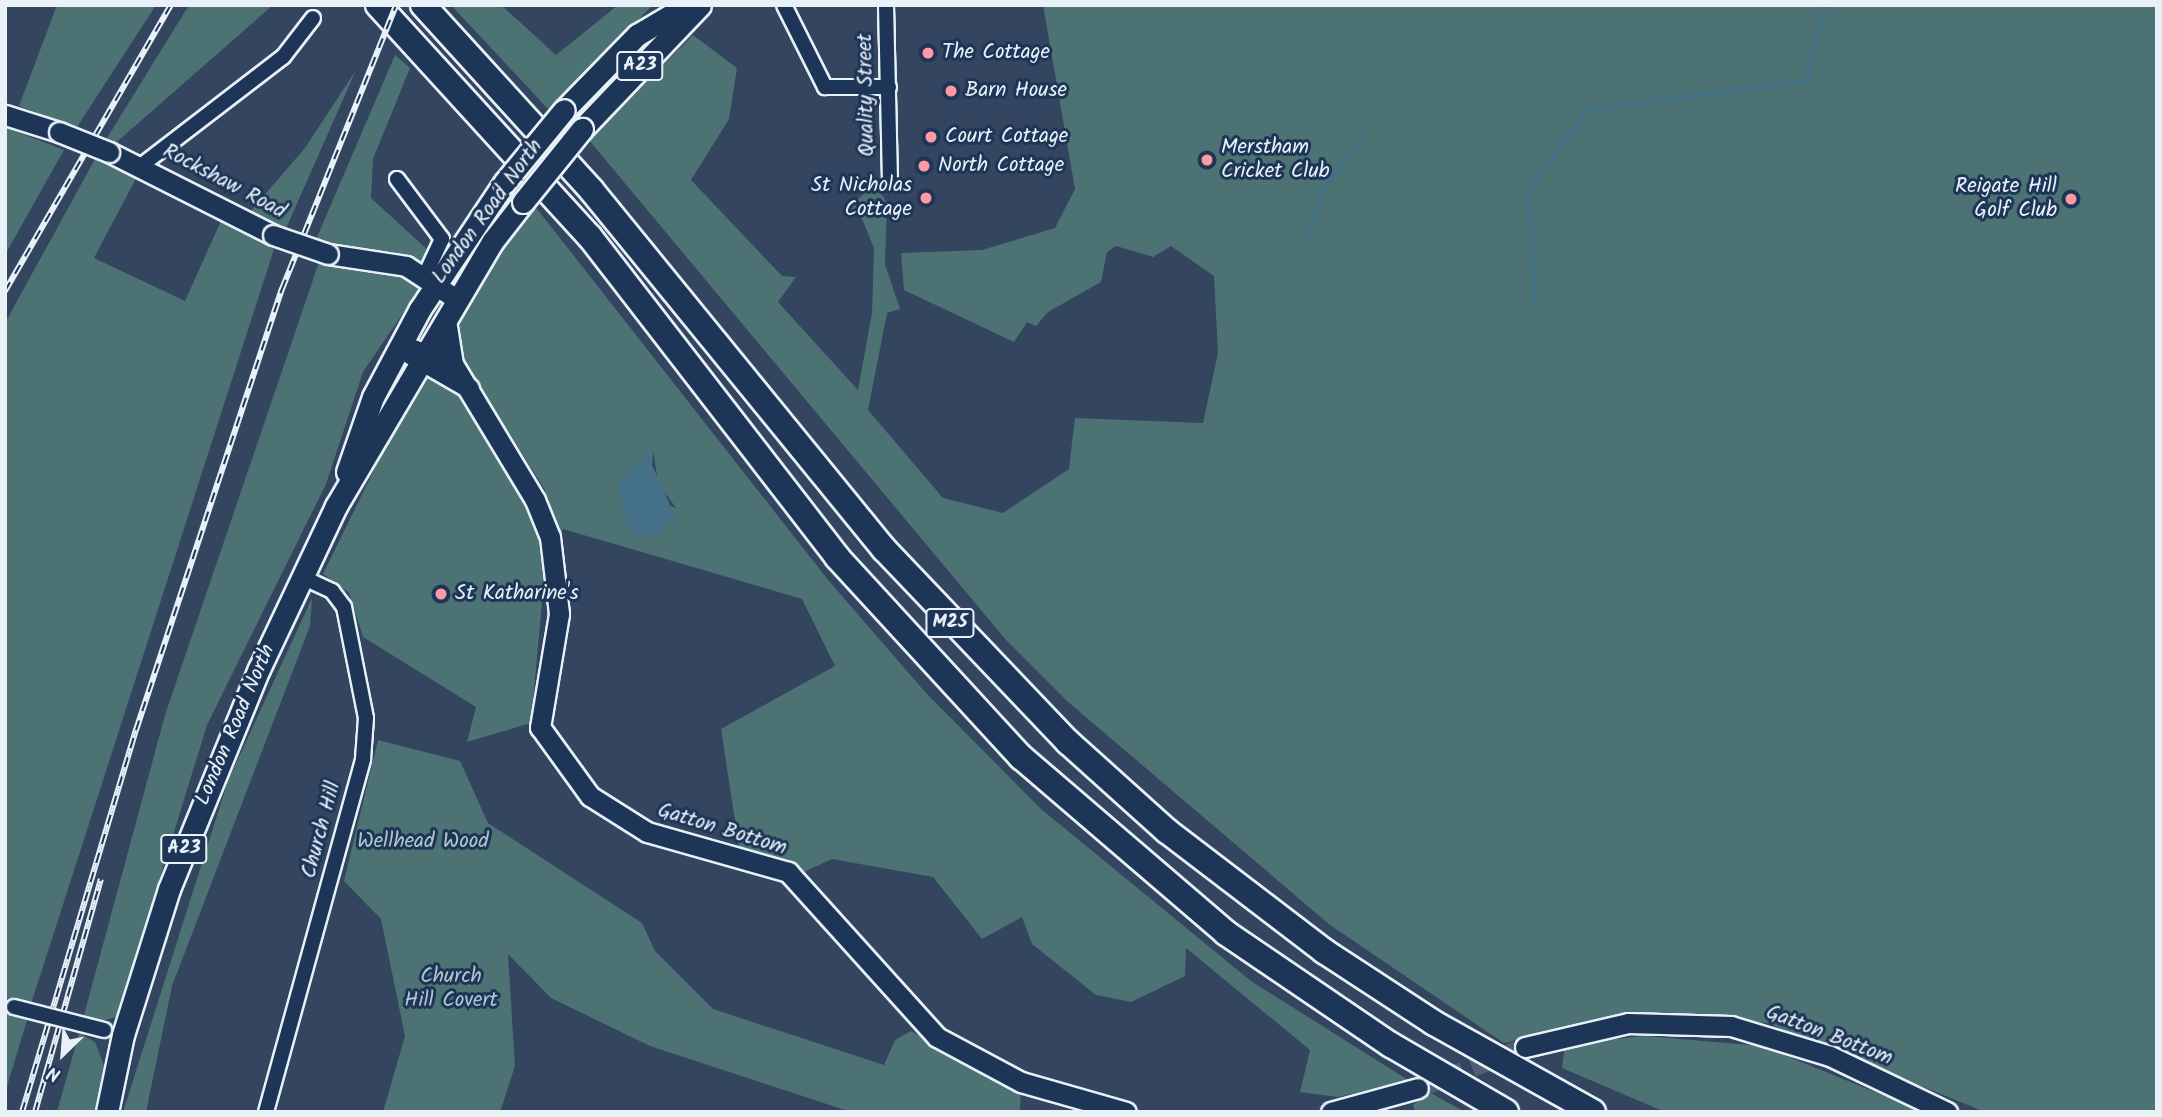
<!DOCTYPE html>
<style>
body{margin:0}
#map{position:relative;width:2162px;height:1117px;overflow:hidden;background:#34455f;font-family:Kalam,sans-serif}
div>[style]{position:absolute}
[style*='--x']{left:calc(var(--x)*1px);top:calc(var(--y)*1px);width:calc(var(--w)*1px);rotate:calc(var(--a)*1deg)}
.green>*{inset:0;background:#4c7274}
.water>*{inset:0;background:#447088}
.stream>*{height:3.5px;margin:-1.75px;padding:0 1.75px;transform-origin:1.75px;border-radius:1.75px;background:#447088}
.secondary-tunnel>*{height:19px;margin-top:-9.5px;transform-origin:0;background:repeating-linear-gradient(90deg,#4f5f76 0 19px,transparent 0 29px)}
.roads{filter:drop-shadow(2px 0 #e8f1f8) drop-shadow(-2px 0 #e8f1f8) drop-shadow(0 2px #e8f1f8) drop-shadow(0 -2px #e8f1f8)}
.street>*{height:14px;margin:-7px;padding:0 7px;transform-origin:7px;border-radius:7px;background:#1d3557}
.secondary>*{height:19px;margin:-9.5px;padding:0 9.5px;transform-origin:9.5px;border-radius:9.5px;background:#1d3557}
.primary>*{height:21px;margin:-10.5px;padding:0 10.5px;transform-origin:10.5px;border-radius:10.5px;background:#1d3557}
.highway>*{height:24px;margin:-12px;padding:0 12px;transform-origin:12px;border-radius:12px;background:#1d3557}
.rail>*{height:6px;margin-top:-3px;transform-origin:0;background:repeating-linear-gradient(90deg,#1d3557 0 10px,#e8f1f8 0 20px);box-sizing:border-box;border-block:2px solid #e8f1f8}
.bridges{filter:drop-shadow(2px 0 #e8f1f8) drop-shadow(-2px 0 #e8f1f8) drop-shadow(0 2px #e8f1f8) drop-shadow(0 -2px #e8f1f8)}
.street-bridge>*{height:14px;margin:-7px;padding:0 7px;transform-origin:7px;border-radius:7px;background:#1d3557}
.secondary-bridge>*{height:19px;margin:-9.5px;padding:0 9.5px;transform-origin:9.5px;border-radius:9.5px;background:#1d3557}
.primary-bridge>*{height:21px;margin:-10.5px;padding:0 10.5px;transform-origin:10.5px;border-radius:10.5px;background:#1d3557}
.dots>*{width:19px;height:19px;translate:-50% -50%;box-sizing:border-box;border:4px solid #1d3557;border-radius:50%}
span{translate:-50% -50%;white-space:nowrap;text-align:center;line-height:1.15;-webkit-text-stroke:6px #1d3557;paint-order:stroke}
.shield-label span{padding:2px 5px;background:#1d3557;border:2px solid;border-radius:5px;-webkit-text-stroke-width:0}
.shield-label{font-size:19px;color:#e8f1f8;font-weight:700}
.poi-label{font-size:21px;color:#e8f1f8}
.left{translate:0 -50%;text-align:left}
.right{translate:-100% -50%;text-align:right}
.street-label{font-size:21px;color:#e8f1f8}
.park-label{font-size:21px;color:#b1c5ca}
.frame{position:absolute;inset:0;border:7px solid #e8f1f8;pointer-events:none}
.north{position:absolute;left:28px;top:1019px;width:70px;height:70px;-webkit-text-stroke:5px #1d3557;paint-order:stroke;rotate:205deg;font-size:19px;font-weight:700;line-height:28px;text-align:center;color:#e8f1f8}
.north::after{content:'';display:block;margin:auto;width:24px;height:32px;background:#e8f1f8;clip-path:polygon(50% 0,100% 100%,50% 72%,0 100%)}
</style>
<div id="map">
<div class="green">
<i style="clip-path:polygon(57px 5px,156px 5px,77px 127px,19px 106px)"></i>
<i style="clip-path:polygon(189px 5px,273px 5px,111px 147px,107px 138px)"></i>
<i style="clip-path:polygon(451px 5px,501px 5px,556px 55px,618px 5px,653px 5px,548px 109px)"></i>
<i style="clip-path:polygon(1043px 5px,2157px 5px,2157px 1112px,1985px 1112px,1767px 1023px,1638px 1013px,1504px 1043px,1330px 925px,1067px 701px,1006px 640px,588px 139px,693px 35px,737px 68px,729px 119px,691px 180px,782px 276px,796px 277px,778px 302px,858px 390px,872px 313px,874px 248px,862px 219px,847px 208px,875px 184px,887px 203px,885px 264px,900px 309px,887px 313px,868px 410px,943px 498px,1003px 513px,1069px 469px,1075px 418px,1203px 423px,1218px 353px,1214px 276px,1171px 246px,1153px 257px,1116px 246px,1107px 252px,1101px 282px,1048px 312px,1036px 326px,1027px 322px,1014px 342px,904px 290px,901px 253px,982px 250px,1055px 228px,1075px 189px)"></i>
<i style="clip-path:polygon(395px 55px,410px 68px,373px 159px,371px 198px,430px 252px,420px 264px,393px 252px,314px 244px)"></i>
<i style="clip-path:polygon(356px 70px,284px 233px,248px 214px,305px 148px)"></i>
<i style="clip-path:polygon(5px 127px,64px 150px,5px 255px)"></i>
<i style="clip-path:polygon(95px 159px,140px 171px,94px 258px,185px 301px,221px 221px,274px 249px,31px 1004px,5px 997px,5px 323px)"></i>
<i style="clip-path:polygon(evenodd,534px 205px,829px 581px,926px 693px,1041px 809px,1251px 981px,1408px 1080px,1339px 1097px,1300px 1092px,1310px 1050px,1186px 948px,1185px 976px,1131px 1002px,1096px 995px,1032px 944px,1022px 917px,982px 939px,933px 877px,832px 859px,804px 872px,739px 847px,721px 729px,835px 666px,802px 599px,563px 529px,555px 541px,545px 490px,465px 363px,454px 322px,534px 205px,653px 449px,658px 483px,676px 508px,618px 484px,653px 449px)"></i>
<i style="clip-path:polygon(319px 262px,397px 272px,423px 284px,363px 372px,326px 484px,207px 725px,117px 1017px,101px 1021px,84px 1015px,165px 715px)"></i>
<i style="clip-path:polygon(421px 374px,466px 398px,533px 495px,546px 559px,531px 723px,467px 742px,476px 707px,363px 637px,349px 593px,323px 574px)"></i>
<i style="clip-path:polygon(312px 598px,310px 626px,172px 986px,146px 1112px,123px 1112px,228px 781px)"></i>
<i style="clip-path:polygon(378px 740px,460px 761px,488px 823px,642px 923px,655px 951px,713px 1009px,884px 1065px,895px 1040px,911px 1031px,992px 1077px,1021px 1082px,1020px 1112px,851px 1112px,650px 1046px,551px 998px,508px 954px,515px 1066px,500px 1112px,383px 1112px,405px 1036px,381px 919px,344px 881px)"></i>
<i style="clip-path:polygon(5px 1011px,28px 1017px,5px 1093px)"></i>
<i style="clip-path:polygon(79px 1033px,95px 1042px,106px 1071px,96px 1112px,57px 1112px)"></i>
<i style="clip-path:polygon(1645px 1036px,1762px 1046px,1924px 1112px,1665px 1112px,1562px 1068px,1565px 1044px)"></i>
<i style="clip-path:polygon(1429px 1092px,1465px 1112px,1415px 1112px,1413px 1105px)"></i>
</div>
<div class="water">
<i style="clip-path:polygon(654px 447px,652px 465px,676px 518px,658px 533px,642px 535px,628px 530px,618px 484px)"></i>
</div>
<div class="stream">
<i style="--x:1308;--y:237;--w:50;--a:-72.6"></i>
<i style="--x:1323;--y:189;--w:64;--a:-51.3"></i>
<i style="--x:1535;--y:302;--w:111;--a:-93.1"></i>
<i style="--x:1529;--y:191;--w:100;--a:-54.4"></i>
<i style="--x:1587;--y:110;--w:221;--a:-7.5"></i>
<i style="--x:1806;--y:81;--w:79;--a:-75.3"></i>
</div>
<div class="secondary-tunnel">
<i style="--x:1418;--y:1088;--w:115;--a:-21"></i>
</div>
<div class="roads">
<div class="street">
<i style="--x:784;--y:5;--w:92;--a:63.4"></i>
<i style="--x:825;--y:87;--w:64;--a:0"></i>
<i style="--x:886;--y:5;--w:178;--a:88.7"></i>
<i style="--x:142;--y:165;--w:178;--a:-37.5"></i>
<i style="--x:283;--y:57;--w:49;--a:-52.4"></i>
<i style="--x:397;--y:179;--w:75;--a:53.1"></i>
<i style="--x:442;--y:239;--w:40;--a:115"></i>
<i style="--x:266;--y:1112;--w:366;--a:-74.6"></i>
<i style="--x:363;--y:759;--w:41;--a:-85.8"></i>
<i style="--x:366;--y:718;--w:113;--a:-101.2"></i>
<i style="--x:344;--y:607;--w:20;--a:-127"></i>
<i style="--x:332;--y:591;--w:33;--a:-155"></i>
</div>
<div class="secondary">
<i style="--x:5;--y:115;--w:57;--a:17.5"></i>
<i style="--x:109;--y:152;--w:184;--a:26.8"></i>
<i style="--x:328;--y:254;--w:79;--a:8.7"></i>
<i style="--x:406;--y:266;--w:62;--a:33.2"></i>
<i style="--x:446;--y:320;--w:45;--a:81"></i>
<i style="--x:402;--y:345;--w:54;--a:20.4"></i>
<i style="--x:453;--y:364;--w:159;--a:58.9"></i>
<i style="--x:535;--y:500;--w:40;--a:68"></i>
<i style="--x:550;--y:537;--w:78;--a:83.3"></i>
<i style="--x:559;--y:614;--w:115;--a:99.5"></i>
<i style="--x:540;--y:727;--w:85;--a:54.1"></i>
<i style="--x:590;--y:796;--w:67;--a:32.3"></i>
<i style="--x:647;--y:832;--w:147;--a:15.8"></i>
<i style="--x:788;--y:872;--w:222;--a:47.9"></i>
<i style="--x:937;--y:1037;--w:95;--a:28.2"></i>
<i style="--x:1021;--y:1082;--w:109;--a:15.9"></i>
<i style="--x:410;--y:354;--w:68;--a:30"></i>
<i style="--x:1525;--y:1047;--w:106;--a:-13.1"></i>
<i style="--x:1628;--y:1023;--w:103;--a:1.7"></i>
<i style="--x:1731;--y:1026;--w:103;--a:16.9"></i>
<i style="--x:1830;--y:1056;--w:130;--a:25.6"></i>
<i style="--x:1331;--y:1112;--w:90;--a:-15.4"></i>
</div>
<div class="primary">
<i style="--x:564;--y:110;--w:105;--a:-45.8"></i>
<i style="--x:637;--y:35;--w:59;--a:-30.5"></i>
<i style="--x:582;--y:129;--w:171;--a:-46.4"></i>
<i style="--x:347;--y:472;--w:79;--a:-70.9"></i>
<i style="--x:373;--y:397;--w:100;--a:-61.9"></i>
<i style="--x:420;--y:309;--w:151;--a:-56.3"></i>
<i style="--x:107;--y:1112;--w:79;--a:-78.3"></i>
<i style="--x:123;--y:1035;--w:153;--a:-72.5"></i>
<i style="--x:169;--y:889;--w:238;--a:-67.8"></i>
<i style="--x:259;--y:669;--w:180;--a:-64.7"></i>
<i style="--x:336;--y:506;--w:307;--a:-59.4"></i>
<i style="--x:492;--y:242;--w:51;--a:-52.2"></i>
</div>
<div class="highway">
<i style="--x:378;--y:5;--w:314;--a:47.6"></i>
<i style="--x:590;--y:237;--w:404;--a:52.3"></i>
<i style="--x:837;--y:557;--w:272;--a:47.4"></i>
<i style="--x:1021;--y:757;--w:270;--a:40.6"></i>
<i style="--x:1226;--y:933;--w:199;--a:34.2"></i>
<i style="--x:1391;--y:1045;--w:133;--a:30.2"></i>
<i style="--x:423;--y:5;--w:251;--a:47.7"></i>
<i style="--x:592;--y:191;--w:462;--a:50.8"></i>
<i style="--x:884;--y:549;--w:267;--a:46.4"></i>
<i style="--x:1068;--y:742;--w:133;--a:42"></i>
<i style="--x:1167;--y:831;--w:198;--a:37.4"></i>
<i style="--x:1324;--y:951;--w:131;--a:33.2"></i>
<i style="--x:1434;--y:1023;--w:182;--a:29.2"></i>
</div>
</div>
<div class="rail">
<i style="--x:5;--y:291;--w:331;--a:-59.9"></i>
<i style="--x:22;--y:1112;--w:399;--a:-73.4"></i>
<i style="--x:136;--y:730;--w:465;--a:-71.7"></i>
<i style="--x:282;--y:289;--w:306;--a:-68.1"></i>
<i style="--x:35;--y:1112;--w:242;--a:-74.2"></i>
</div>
<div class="bridges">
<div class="street-bridge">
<i style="--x:14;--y:1007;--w:93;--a:14.3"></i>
</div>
<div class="secondary-bridge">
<i style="--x:59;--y:132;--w:54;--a:21.8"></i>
<i style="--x:273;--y:235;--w:58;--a:19.1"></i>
</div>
<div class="primary-bridge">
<i style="--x:504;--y:183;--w:94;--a:-50.6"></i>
<i style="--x:523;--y:202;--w:94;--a:-51.1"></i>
</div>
</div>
<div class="dots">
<i style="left:928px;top:53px;background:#ff9aa2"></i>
<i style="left:951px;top:91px;background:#ff9aa2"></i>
<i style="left:931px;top:137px;background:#ff9aa2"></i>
<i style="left:1207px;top:160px;background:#ff9aa2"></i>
<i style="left:924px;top:166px;background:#ff9aa2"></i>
<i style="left:926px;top:198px;background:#ff9aa2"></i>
<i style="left:2071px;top:199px;background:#ff9aa2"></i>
<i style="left:441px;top:594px;background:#ff9aa2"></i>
</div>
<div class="shield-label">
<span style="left:640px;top:66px">A23</span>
<span style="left:950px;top:623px">M25</span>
<span style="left:184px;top:849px">A23</span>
</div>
<div class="poi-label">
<span class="left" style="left:942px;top:53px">The Cottage</span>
<span class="left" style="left:965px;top:91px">Barn House</span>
<span class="left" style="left:945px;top:137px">Court Cottage</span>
<span class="left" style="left:1221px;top:160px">Merstham<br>Cricket Club</span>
<span class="left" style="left:938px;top:166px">North Cottage</span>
<span class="right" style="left:912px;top:198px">St Nicholas<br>Cottage</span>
<span class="right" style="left:2057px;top:199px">Reigate Hill<br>Golf Club</span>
<span class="left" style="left:455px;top:594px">St Katharine's</span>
</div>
<div class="street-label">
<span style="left:867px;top:95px;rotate:-91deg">Quality Street</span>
<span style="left:224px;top:182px;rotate:28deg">Rockshaw Road</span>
<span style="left:488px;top:212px;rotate:-54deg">London Road North</span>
<span style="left:236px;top:725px;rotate:-67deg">London Road North</span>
<span style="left:322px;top:830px;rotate:-75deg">Church Hill</span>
<span style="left:722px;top:830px;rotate:17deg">Gatton Bottom</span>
<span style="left:1829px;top:1036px;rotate:21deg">Gatton Bottom</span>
</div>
<div class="park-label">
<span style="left:423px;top:842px">Wellhead Wood</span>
<span style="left:451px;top:989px">Church<br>Hill Covert</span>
</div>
<div class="frame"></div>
<div class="north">N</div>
</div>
